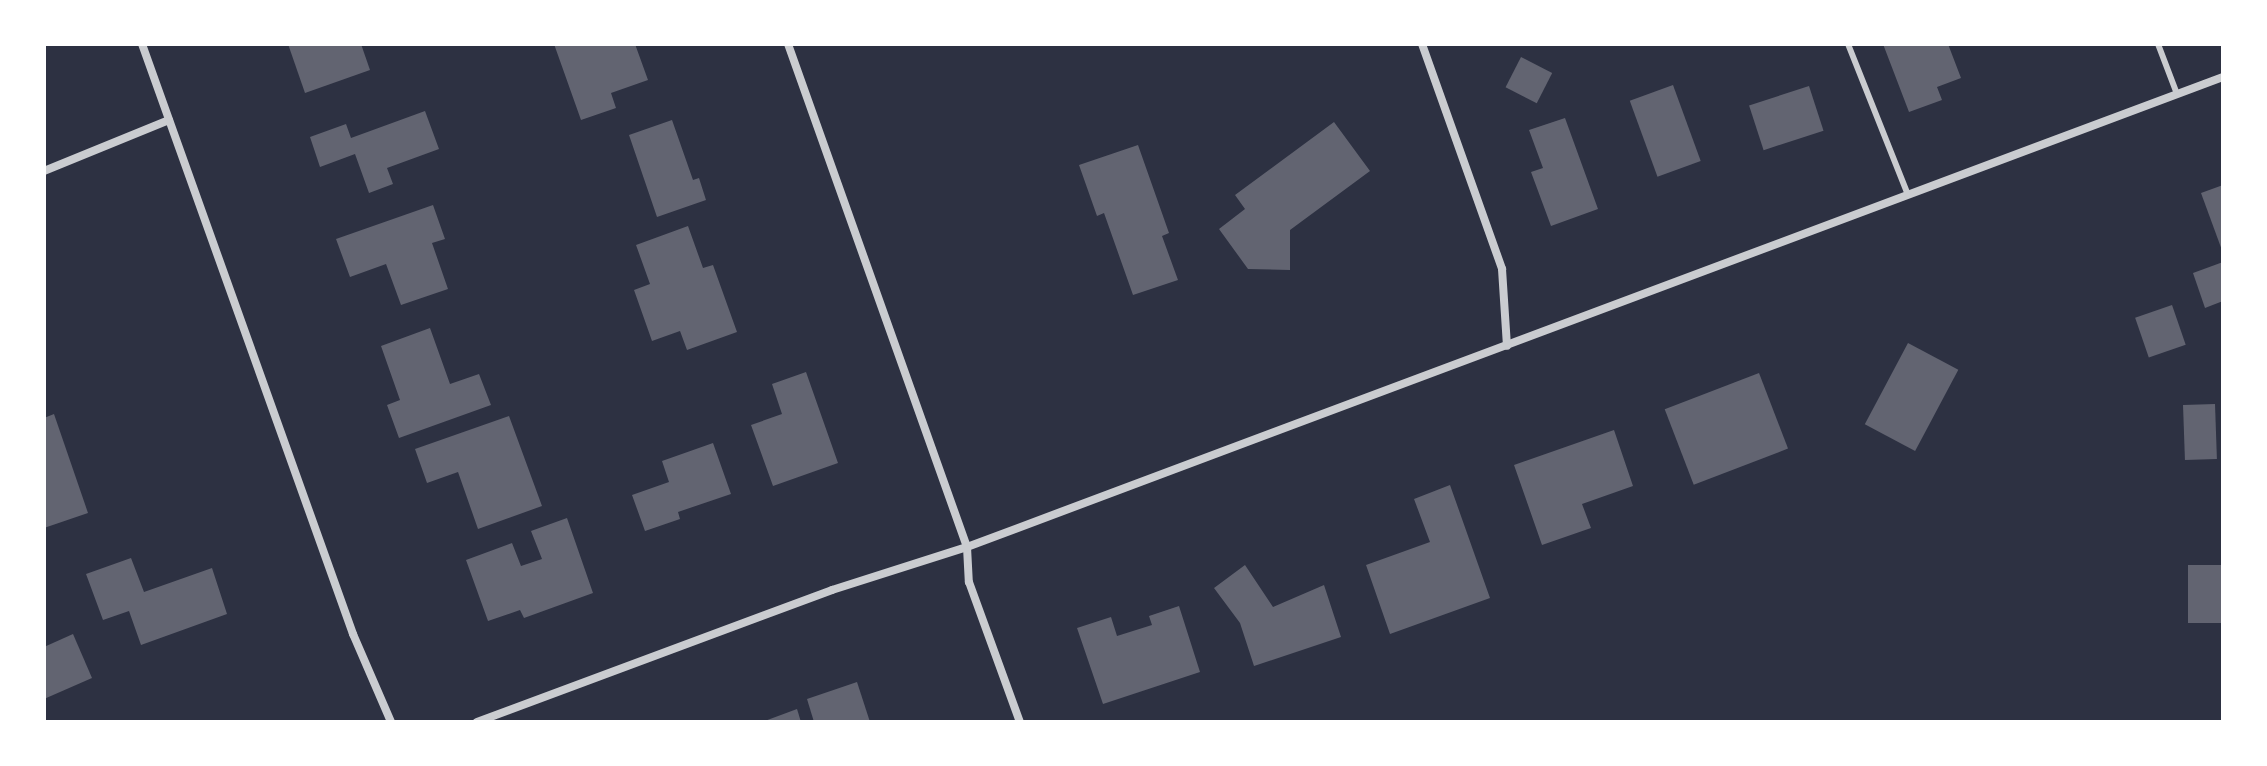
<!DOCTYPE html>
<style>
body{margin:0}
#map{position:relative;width:2267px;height:766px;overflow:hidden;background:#2d3142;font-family:"Source Sans 3",sans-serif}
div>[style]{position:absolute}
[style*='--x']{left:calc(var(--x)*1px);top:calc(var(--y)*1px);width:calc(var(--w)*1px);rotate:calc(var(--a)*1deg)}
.building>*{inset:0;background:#626471;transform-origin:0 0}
.service>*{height:6px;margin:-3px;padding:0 3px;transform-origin:3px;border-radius:3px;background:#caccd0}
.minor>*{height:8px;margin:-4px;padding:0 4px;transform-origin:4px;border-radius:4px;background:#caccd0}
span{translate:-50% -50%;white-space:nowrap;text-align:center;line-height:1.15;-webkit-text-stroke:6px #fff;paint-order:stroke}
.frame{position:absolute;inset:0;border:46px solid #fff;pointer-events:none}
</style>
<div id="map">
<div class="building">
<i style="clip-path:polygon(288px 44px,361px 44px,370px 70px,305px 93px)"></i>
<i style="clip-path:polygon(554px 44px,635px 44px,648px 80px,611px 93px,616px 108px,581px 120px)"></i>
<i style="clip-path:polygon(1883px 44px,1948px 44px,1961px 78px,1937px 87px,1942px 100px,1909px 112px)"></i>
<i style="left:1521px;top:57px;width:35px;height:34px;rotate:27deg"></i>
<i style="left:1673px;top:85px;width:81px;height:46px;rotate:70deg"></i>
<i style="left:1809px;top:86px;width:47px;height:63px;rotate:72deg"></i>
<i style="clip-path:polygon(425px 111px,439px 149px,387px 168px,393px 184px,369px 193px,355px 154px,320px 167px,310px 137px,346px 124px,351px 138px)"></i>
<i style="clip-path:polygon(1565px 118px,1598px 209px,1551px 226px,1531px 172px,1543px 168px,1529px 130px)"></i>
<i style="clip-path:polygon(672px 120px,693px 180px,699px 178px,706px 200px,657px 217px,629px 135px)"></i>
<i style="clip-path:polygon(1334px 122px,1370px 171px,1290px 230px,1290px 270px,1248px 269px,1219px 229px,1245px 209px,1235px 195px)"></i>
<i style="clip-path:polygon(1138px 145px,1169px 233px,1162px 236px,1178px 280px,1133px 295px,1104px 213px,1097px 216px,1079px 165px)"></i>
<i style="clip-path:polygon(2223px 185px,2223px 253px,2201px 193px)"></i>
<i style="clip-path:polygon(433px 205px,445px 239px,432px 243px,448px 289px,401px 305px,386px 264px,350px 277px,336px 239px)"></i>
<i style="clip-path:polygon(688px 226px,703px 268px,713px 265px,737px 332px,687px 350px,680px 331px,652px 341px,634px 290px,650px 284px,636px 245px)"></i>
<i style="clip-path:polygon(2223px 262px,2223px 301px,2205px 308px,2193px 273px)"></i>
<i style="left:2172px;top:305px;width:42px;height:39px;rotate:71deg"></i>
<i style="clip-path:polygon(430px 328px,450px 384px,479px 374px,491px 405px,399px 438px,387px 405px,400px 400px,381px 346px)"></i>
<i style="left:1908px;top:343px;width:57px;height:92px;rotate:28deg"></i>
<i style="clip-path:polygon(806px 372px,838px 463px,773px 486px,751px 425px,782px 414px,772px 384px)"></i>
<i style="left:1759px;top:373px;width:81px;height:101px;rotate:69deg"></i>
<i style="left:2215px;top:404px;width:55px;height:32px;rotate:88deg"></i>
<i style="clip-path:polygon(54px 414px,88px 513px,44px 528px,44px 418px)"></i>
<i style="clip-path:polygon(509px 416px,542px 506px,478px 529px,458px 472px,427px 483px,415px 449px)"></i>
<i style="clip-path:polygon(1614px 430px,1633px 486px,1582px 504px,1591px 528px,1542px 545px,1514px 465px)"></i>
<i style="clip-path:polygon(713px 443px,731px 494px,678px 512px,680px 519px,645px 531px,632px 495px,669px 482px,662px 461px)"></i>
<i style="clip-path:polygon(1450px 485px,1490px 598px,1390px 634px,1366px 565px,1430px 542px,1414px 499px)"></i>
<i style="clip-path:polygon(567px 518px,593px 593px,524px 618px,520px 610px,488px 621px,466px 560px,512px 543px,521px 566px,542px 559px,531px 531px)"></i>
<i style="clip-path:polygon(131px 558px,144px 592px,212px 568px,227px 614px,141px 645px,129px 611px,103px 620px,86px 574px)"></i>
<i style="clip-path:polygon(1245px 565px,1273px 607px,1324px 585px,1341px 637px,1254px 666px,1240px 623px,1214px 588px)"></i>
<i style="left:2223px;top:565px;width:58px;height:35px;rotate:90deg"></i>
<i style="clip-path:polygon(1179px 606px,1200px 672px,1103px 704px,1077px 628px,1111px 617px,1117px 636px,1152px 625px,1149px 616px)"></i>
<i style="clip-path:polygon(73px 634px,92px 678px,44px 699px,44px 647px)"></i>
<i style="clip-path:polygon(857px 682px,870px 722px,814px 722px,807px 699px)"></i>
<i style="clip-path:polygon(797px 709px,801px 722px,762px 722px)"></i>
</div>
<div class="service">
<i style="--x:1848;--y:44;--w:162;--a:68.3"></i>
<i style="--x:2158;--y:44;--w:53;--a:69.2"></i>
</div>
<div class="minor">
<i style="--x:142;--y:44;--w:627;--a:70.32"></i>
<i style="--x:353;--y:634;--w:96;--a:66.6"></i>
<i style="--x:788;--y:44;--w:534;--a:70.41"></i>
<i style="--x:967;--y:547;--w:35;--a:87"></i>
<i style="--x:969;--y:582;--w:149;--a:70"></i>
<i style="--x:1422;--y:44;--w:239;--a:70.4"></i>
<i style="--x:1502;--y:269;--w:77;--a:86.3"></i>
<i style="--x:44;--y:171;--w:135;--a:-22.2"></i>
<i style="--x:477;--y:722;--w:379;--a:-20.4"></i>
<i style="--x:832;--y:590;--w:142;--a:-17.7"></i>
<i style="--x:967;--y:547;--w:1341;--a:-20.52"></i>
</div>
<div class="frame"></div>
</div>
